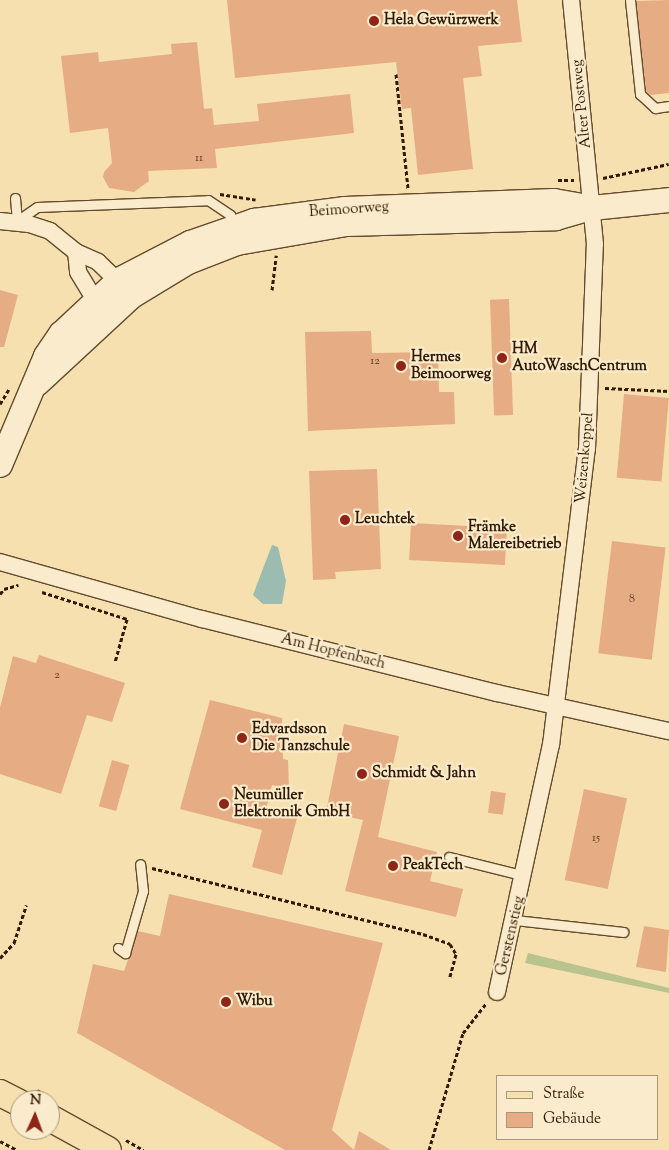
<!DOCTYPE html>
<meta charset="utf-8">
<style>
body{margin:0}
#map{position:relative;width:669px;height:1150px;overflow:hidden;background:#f6e0af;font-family:"Sorts Mill Goudy",serif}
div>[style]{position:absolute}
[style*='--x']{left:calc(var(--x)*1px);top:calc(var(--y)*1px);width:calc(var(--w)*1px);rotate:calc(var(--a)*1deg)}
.green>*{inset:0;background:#b8c38d}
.water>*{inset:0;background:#9dbcb1}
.building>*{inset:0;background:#e6ac84;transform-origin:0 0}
.path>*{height:3px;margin-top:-1.5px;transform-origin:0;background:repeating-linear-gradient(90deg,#321900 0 4px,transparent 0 6.5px)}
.roads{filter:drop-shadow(1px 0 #634b2c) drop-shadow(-1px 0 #634b2c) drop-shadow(0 1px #634b2c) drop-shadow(0 -1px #634b2c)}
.service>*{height:9px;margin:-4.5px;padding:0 4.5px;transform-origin:4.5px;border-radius:4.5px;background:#f9ebcb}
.minor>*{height:16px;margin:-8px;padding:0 8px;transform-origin:8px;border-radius:8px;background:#f9ebcb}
.secondary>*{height:24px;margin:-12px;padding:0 12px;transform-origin:12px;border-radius:12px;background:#f9ebcb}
.primary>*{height:26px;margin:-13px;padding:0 13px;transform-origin:13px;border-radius:13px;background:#f6e0af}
.dots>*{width:14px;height:14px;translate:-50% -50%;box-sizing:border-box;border:2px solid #f9ebcb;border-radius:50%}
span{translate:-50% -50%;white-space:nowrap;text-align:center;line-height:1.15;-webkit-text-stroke:4.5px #f9ebcb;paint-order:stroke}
.number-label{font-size:12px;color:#5f3e21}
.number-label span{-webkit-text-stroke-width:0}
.poi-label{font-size:15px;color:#321900;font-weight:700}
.left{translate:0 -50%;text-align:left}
.street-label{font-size:15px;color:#321900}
.legend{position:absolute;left:496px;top:1075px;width:162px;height:65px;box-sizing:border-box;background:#f9ebcb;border:1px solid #a9977a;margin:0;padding:6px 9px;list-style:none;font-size:15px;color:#321900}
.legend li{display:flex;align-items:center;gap:10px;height:25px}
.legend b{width:25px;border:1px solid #a9977a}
.north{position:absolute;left:10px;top:1090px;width:50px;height:50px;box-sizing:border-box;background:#f9ebcb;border:1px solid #a9977a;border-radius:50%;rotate:2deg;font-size:14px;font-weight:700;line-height:20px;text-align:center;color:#321900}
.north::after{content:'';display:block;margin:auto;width:18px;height:22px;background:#8f2418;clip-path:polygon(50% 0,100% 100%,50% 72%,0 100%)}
</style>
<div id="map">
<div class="green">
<i style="clip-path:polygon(528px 953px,669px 988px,669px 993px,525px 963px)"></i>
</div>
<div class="water">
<i style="clip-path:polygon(272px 545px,278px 547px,286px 581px,282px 604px,263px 604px,253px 595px)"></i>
</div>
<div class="building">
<i style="clip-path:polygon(227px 0,517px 0,522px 42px,478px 46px,482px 76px,463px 78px,473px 169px,418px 175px,411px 108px,402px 109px,396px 62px,235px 78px)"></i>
<i style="clip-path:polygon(669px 0,669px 93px,650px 95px,646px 91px,636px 1px)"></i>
<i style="clip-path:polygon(197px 42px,204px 109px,212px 108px,214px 125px,259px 121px,257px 104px,350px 94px,354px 133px,215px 149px,217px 168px,148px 171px,149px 181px,134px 192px,109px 188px,103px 177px,104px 172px,112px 163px,108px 128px,70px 133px,61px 56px,98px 52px,99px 62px,172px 54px,171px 44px)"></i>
<i style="clip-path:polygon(0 290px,18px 295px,4px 347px,0 347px)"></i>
<i style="left:509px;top:299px;width:116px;height:19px;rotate:88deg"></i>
<i style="clip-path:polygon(371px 331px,372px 353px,438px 352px,439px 392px,454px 392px,455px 424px,308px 431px,305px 332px)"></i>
<i style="left:624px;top:394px;width:45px;height:84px;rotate:5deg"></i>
<i style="clip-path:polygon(377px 469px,381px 569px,335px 572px,336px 579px,313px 580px,309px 471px)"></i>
<i style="left:411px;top:523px;width:96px;height:37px;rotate:3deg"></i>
<i style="left:612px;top:541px;width:54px;height:113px;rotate:7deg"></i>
<i style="clip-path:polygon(39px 655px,125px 683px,112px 722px,87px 715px,61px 794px,0 774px,0 708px,13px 656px,36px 663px)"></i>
<i style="clip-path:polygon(210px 700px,282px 718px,283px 759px,288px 760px,289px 789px,272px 785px,266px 810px,297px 818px,282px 875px,252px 867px,262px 830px,180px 809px)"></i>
<i style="clip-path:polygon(344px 724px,399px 736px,378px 837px,437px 852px,430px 881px,463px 889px,456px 917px,345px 891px,363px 820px,326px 812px)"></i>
<i style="left:112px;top:760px;width:18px;height:48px;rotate:16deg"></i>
<i style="left:584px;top:789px;width:44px;height:93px;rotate:12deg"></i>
<i style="left:491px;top:791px;width:15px;height:22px;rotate:8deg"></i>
<i style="clip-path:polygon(169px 894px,383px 943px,332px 1130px,354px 1150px,285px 1150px,77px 1033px,93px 964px,124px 971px,138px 931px,160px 936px)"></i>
<i style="clip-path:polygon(644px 926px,669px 930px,666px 972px,636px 967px)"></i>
<i style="clip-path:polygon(359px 1131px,391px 1150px,354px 1150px)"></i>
</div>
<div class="path">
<i style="--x:396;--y:74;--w:116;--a:84"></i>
<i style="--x:603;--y:178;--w:67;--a:-12"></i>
<i style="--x:558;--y:180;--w:16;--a:0"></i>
<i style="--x:220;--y:194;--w:36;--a:9"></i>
<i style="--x:272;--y:290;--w:35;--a:-83"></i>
<i style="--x:605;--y:388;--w:64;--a:2.7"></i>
<i style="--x:0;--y:404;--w:17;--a:-59"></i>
<i style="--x:42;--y:592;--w:89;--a:17.6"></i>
<i style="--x:127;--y:619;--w:45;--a:105.6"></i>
<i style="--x:0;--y:594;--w:6;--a:-51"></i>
<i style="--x:4;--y:589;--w:15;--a:-16"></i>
<i style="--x:152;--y:868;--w:279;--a:13.7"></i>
<i style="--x:423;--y:934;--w:29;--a:20"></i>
<i style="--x:450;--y:944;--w:12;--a:59"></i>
<i style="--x:456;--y:954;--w:24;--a:105"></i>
<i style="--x:0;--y:958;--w:21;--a:-47"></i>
<i style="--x:14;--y:943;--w:40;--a:-72"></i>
<i style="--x:37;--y:1090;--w:14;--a:30"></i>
<i style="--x:126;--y:1140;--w:20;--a:30"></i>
<i style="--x:0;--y:1141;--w:19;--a:28"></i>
<i style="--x:429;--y:1150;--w:122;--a:-73.8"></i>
<i style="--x:463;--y:1033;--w:39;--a:-52"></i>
</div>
<div class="roads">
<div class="service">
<i style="--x:630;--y:0;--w:95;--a:83.9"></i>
<i style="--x:640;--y:94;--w:21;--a:43"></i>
<i style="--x:655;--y:108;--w:14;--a:-8"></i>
<i style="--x:15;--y:198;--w:23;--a:85"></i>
<i style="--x:17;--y:221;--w:24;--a:-35"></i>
<i style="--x:37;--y:207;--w:171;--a:-2.3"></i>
<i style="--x:208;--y:200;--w:27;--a:34"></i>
<i style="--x:230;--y:215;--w:12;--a:81"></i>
<i style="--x:449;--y:857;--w:78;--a:14"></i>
<i style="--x:515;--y:920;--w:109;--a:6.3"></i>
<i style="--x:118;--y:948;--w:9;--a:36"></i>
<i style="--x:125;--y:953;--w:65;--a:-73.8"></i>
<i style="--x:143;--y:891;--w:27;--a:-96"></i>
</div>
<div class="minor">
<i style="--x:0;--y:221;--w:29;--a:6"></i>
<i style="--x:29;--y:224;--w:22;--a:18"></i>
<i style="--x:50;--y:231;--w:33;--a:39"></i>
<i style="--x:76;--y:252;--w:24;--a:24"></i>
<i style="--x:98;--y:262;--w:36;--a:44"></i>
<i style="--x:76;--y:252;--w:20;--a:84"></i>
<i style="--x:78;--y:272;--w:44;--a:58.8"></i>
<i style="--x:0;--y:562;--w:210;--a:15.8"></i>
<i style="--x:202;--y:619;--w:304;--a:14.1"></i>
<i style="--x:497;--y:693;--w:176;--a:12.5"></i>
<i style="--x:497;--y:992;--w:253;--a:-77.7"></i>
<i style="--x:551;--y:745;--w:298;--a:-83.1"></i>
<i style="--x:587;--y:449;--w:205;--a:-87.8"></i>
<i style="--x:595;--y:244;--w:245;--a:-95.6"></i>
</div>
<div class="secondary">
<i style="--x:38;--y:383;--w:128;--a:-42.8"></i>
<i style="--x:132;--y:296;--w:66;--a:-31.3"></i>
<i style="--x:188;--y:262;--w:53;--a:-21.2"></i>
<i style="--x:237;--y:243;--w:111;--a:-9.9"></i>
<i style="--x:346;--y:224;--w:210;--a:-1.6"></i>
<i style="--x:556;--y:218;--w:37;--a:-16"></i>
<i style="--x:592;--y:208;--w:77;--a:-5.9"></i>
<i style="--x:0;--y:465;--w:118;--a:-67.1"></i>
<i style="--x:46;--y:356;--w:27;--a:-56"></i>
<i style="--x:61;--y:334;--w:79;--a:-43"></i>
<i style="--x:119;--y:280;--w:80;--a:-27.5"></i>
<i style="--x:190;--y:243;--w:68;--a:-19"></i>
<i style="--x:254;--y:221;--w:92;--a:-7.5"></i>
<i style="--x:345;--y:209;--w:209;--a:-2.2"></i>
<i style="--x:554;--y:201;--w:39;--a:10"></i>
</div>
<div class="primary">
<i style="--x:0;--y:1093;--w:22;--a:27"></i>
<i style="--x:50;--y:1118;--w:66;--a:28.9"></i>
</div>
</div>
<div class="dots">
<i style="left:374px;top:21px;background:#8f2418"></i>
<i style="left:502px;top:358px;background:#8f2418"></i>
<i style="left:401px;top:366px;background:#8f2418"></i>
<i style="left:345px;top:520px;background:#8f2418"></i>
<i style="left:458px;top:536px;background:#8f2418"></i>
<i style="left:242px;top:738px;background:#8f2418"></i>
<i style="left:362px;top:774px;background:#8f2418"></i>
<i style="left:224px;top:804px;background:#8f2418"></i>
<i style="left:393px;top:866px;background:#8f2418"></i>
<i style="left:226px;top:1002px;background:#8f2418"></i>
</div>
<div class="number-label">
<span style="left:199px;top:159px">11</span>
<span style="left:375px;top:362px">12</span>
<span style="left:632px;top:600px">8</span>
<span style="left:57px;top:676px">2</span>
<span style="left:596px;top:839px">15</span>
</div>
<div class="poi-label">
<span class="left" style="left:384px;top:21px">Hela Gewürzwerk</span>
<span class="left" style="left:512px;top:358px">HM<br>AutoWaschCentrum</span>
<span class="left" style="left:411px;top:366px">Hermes<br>Beimoorweg</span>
<span class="left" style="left:355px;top:520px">Leuchtek</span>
<span class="left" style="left:468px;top:536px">Främke<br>Malereibetrieb</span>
<span class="left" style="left:252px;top:738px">Edvardsson<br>Die Tanzschule</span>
<span class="left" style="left:372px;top:774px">Schmidt &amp; Jahn</span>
<span class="left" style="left:234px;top:804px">Neumüller<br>Elektronik GmbH</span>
<span class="left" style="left:403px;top:866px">PeakTech</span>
<span class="left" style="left:236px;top:1002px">Wibu</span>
</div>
<div class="street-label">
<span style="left:582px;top:104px;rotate:-96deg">Alter Postweg</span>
<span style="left:349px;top:210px;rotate:-4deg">Beimoorweg</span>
<span style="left:585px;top:458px;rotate:-85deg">Weizenkoppel</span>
<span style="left:333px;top:652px;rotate:14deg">Am Hopfenbach</span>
<span style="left:511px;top:936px;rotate:-77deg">Gerstenstieg</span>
</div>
<ul class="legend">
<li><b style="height:6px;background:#f6e0af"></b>Straße</li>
<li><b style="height:14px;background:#e6ac84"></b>Gebäude</li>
</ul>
<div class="north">N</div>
</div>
